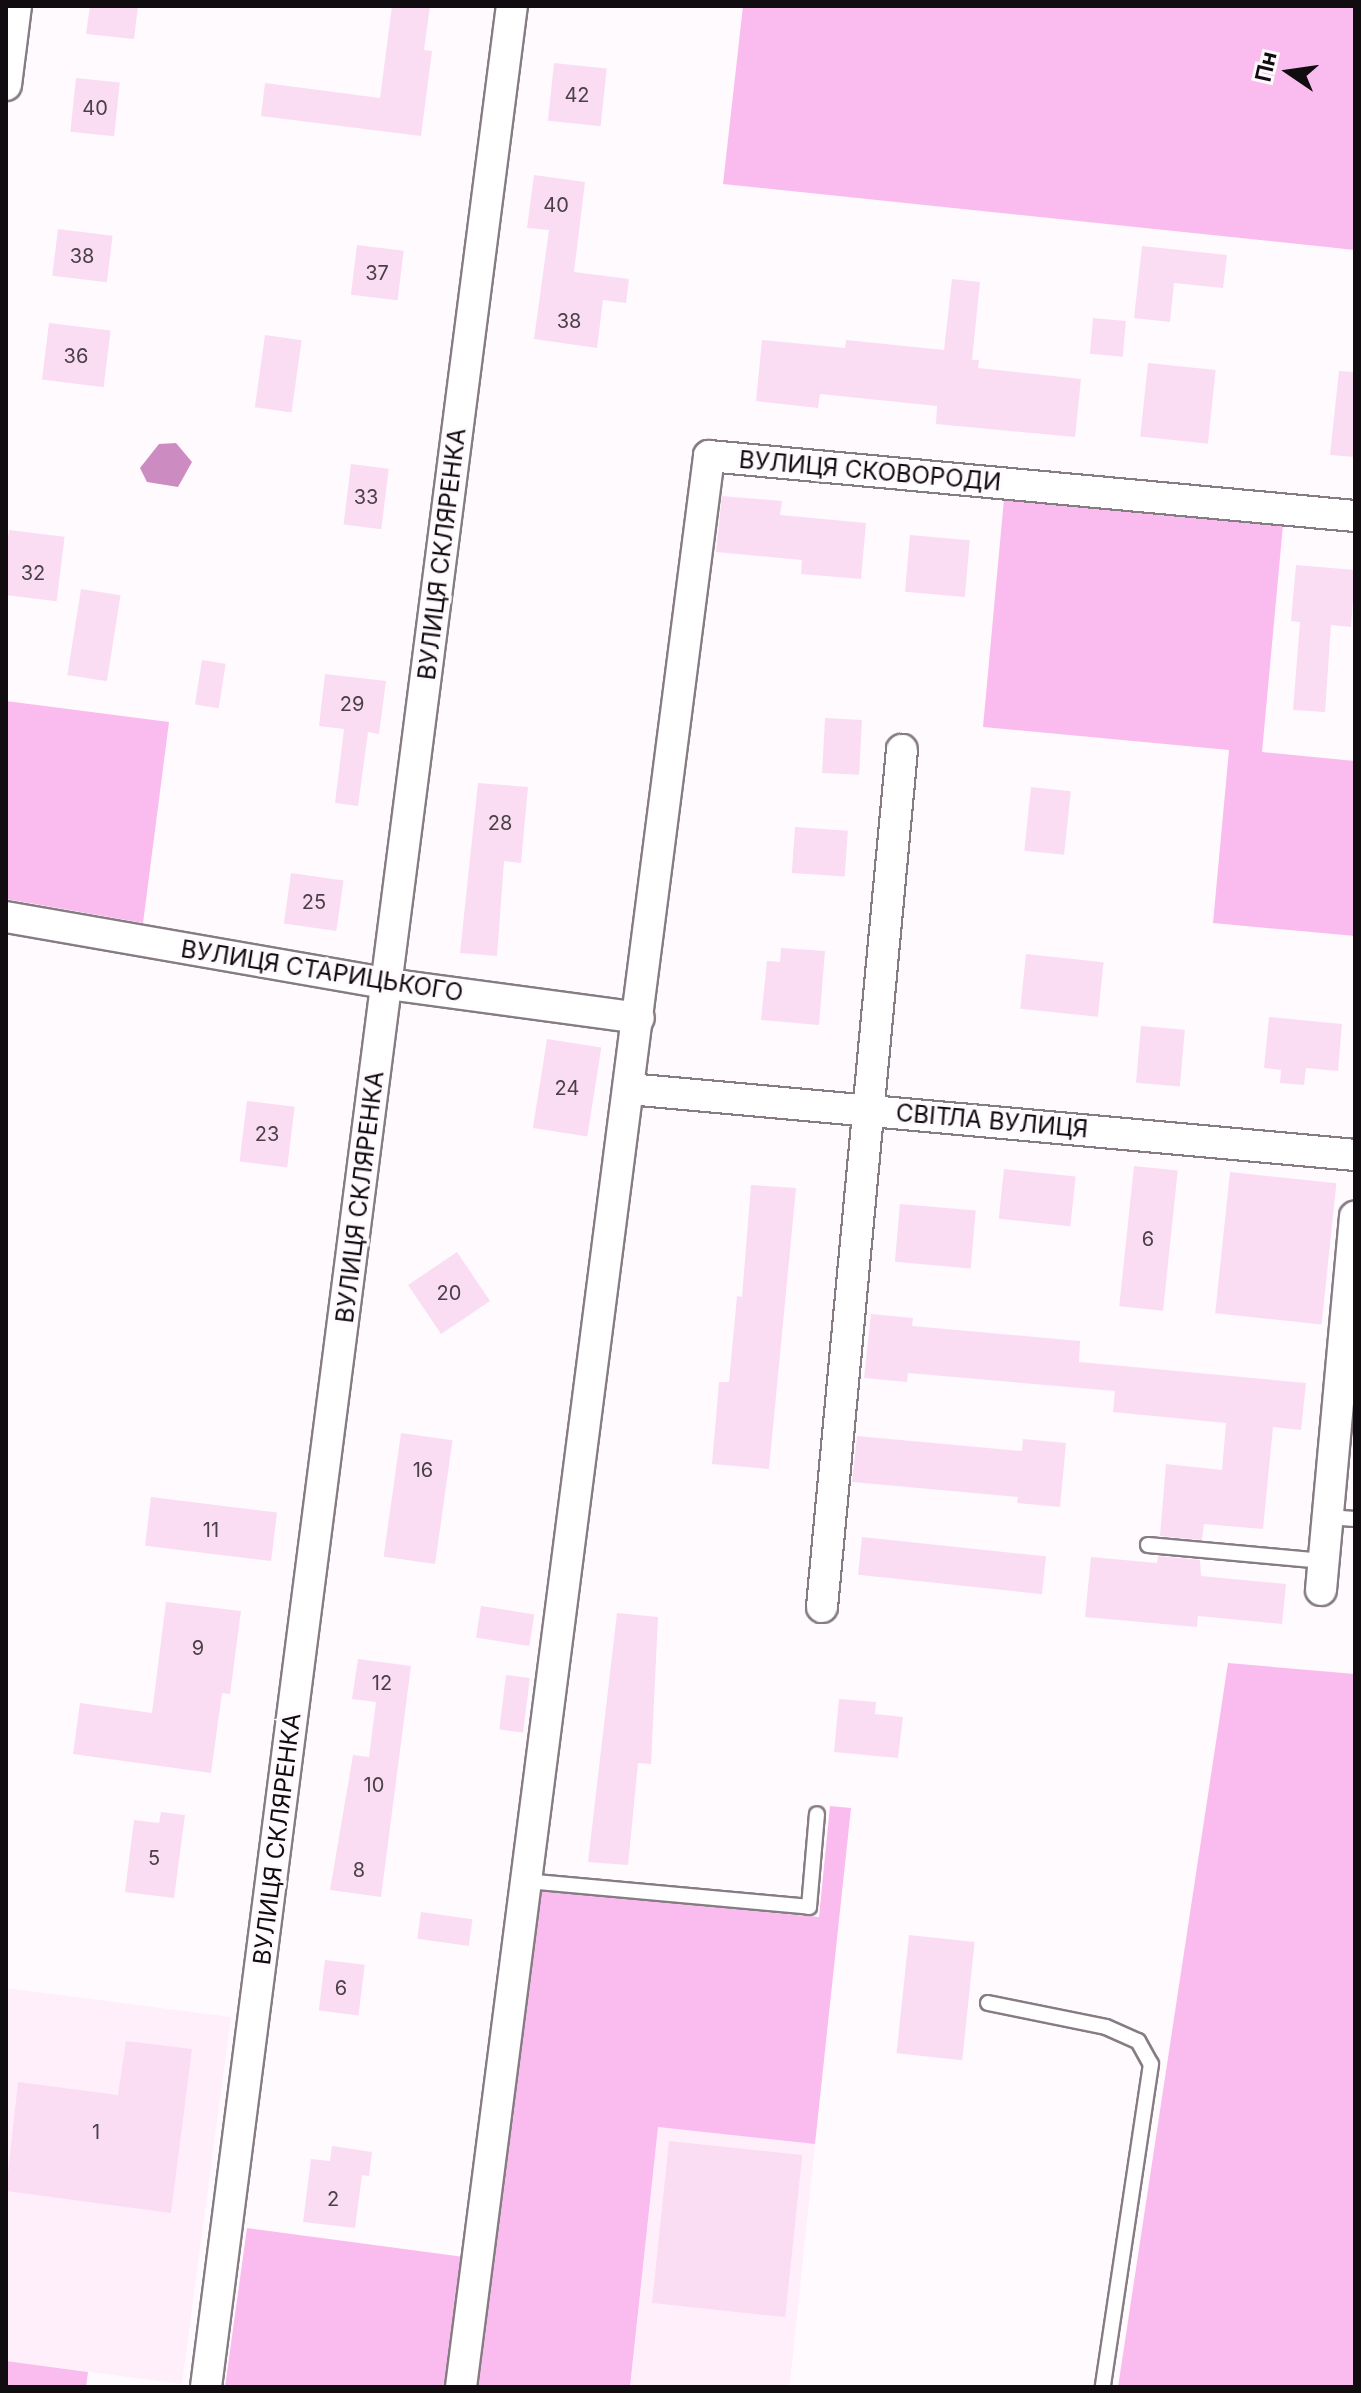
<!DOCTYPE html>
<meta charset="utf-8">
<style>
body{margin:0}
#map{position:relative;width:1361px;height:2393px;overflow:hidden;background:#fffafe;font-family:Inter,sans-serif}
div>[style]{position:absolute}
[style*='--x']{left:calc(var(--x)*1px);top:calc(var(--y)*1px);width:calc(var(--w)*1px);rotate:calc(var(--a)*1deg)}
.built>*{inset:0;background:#ffeffb;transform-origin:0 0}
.green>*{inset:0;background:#fabcee}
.water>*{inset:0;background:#cd8cc1}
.building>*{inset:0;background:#faddf3;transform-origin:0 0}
.roads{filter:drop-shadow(2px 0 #867c84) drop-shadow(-2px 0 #867c84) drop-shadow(0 2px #867c84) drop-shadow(0 -2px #867c84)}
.lane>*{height:14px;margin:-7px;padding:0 7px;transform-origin:7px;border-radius:7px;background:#fff}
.street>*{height:30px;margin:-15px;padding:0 15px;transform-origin:15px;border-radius:15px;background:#fff}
span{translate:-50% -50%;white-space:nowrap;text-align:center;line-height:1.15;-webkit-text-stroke:6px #fffafe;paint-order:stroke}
.number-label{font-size:20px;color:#4a4048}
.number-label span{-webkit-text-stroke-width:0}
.street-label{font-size:24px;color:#100c0f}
.frame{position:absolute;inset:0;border:8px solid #100c0f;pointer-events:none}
.north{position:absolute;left:1249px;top:32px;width:80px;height:80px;-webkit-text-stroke:6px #fffafe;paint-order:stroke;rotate:283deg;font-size:22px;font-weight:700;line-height:32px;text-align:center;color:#100c0f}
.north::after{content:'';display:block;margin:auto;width:28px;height:36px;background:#100c0f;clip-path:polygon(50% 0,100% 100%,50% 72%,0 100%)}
</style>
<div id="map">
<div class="built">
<i style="clip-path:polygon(6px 1988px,231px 2017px,182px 2384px,6px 2361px)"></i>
<i style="left:658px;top:2127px;width:158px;height:262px;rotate:6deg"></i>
</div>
<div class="green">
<i style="clip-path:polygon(743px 6px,1355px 6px,1355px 250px,723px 184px)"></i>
<i style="clip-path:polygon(1004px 499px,1283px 525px,1262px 752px,1355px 761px,1355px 936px,1213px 923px,1229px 750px,983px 727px)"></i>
<i style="clip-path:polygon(6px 701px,169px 722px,143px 923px,6px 899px)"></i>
<i style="clip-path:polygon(1228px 1663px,1355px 1674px,1355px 2387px,1118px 2387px)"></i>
<i style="clip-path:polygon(830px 1806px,851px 1808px,815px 2144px,658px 2127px,630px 2387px,478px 2387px,540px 1891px,819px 1917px)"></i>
<i style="clip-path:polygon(247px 2228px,464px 2257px,447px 2387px,225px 2387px)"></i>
<i style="clip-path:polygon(6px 2361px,88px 2372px,86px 2387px,6px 2387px)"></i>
</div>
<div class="water">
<i style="clip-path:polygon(176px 443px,192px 462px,178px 487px,147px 482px,140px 468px,159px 444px)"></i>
</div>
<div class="building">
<i style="clip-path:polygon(90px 6px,138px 6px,134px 39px,86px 34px)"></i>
<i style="clip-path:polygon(392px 6px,430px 6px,424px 50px,432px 51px,421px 136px,261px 116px,265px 83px,380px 98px)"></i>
<i style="left:554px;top:63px;width:53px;height:58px;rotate:6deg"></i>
<i style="left:76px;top:78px;width:44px;height:54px;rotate:6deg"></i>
<i style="clip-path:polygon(534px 175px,585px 182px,574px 272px,629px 279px,626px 303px,603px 300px,597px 348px,534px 339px,549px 230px,527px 228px)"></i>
<i style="left:58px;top:229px;width:55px;height:47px;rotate:7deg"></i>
<i style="left:357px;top:245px;width:47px;height:50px;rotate:7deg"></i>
<i style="clip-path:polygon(1142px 246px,1227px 255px,1223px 288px,1174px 283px,1170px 322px,1134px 318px)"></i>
<i style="clip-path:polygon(952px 279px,980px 282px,972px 360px,979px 360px,978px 368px,1081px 379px,1075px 437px,936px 424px,937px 406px,820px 394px,818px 408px,756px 401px,762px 340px,845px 348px,846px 340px,944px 350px)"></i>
<i style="left:1093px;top:318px;width:33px;height:36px;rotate:5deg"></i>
<i style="left:49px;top:323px;width:62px;height:57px;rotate:7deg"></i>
<i style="left:265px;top:335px;width:37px;height:73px;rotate:8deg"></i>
<i style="left:1148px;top:363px;width:68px;height:74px;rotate:6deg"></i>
<i style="clip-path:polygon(1339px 371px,1355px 372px,1355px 457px,1330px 455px)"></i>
<i style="left:351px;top:464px;width:38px;height:61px;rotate:7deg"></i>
<i style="clip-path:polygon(722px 496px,782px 501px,780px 515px,866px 523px,861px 579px,801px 574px,802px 560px,716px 552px)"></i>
<i style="left:9px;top:530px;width:56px;height:65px;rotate:7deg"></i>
<i style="left:910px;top:535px;width:60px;height:57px;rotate:5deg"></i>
<i style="clip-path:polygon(1296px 565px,1355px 570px,1351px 627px,1331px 625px,1325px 712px,1293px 710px,1300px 622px,1291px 621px)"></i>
<i style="left:81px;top:589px;width:40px;height:87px;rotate:9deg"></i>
<i style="left:202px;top:660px;width:24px;height:45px;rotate:9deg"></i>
<i style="clip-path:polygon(325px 674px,386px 681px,379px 734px,368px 732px,358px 806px,335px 803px,344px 729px,319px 726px)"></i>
<i style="left:825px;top:718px;width:37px;height:55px;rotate:3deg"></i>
<i style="clip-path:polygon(478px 783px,528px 787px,521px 863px,504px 861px,497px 956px,460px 953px)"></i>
<i style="left:1031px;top:787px;width:40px;height:64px;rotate:6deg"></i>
<i style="left:795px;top:827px;width:53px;height:46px;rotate:4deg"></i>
<i style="left:291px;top:873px;width:53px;height:51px;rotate:8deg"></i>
<i style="clip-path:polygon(781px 948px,825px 951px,819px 1025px,761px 1020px,767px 961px,780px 962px)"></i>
<i style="left:1026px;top:954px;width:78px;height:55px;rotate:6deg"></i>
<i style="clip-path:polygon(1269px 1017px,1342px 1024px,1338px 1071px,1306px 1068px,1304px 1085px,1280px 1083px,1281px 1070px,1264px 1068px)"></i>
<i style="left:1141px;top:1026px;width:44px;height:57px;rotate:5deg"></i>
<i style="left:547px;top:1039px;width:55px;height:90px;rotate:9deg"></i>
<i style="left:247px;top:1101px;width:48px;height:61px;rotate:7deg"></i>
<i style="left:1134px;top:1166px;width:44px;height:141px;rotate:6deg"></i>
<i style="left:1004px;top:1169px;width:72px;height:50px;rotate:6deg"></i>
<i style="left:1230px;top:1172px;width:107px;height:142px;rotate:6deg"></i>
<i style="clip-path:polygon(751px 1185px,796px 1188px,769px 1469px,712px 1464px,719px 1382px,729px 1382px,737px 1296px,742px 1297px)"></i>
<i style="left:900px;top:1204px;width:76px;height:58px;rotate:5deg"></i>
<i style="left:457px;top:1252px;width:59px;height:59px;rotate:56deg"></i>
<i style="clip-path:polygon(871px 1314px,913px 1318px,912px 1326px,1080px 1341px,1079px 1362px,1306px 1383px,1301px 1430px,1273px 1427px,1263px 1529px,1204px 1524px,1202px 1540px,1160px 1536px,1166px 1464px,1222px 1470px,1226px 1423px,1113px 1412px,1115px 1391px,908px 1373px,907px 1382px,864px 1378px)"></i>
<i style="left:401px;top:1433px;width:52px;height:125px;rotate:8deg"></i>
<i style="clip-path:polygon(857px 1436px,1022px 1451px,1023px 1439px,1066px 1443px,1060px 1507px,1017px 1503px,1018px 1497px,852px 1482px)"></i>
<i style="left:151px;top:1497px;width:127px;height:49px;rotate:7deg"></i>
<i style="left:862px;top:1537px;width:185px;height:38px;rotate:6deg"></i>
<i style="clip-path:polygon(1158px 1556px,1200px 1560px,1201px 1576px,1286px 1584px,1282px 1624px,1198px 1616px,1197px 1627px,1085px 1617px,1091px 1557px,1157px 1563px)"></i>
<i style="clip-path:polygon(166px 1602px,241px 1611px,230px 1694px,222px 1693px,211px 1773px,73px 1754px,80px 1703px,152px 1713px)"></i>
<i style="left:481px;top:1606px;width:54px;height:32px;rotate:9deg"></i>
<i style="clip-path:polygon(617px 1613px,658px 1617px,651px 1764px,638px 1763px,628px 1865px,588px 1862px)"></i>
<i style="clip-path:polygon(358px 1659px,411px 1666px,381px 1897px,330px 1890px,353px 1755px,369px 1757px,376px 1702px,352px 1699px)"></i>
<i style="left:506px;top:1675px;width:24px;height:55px;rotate:7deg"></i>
<i style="clip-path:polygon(839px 1699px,876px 1702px,875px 1714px,903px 1717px,898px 1758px,834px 1752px)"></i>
<i style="clip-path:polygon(161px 1812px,185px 1815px,174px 1898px,125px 1892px,134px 1820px,159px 1823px)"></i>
<i style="left:421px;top:1912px;width:52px;height:27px;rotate:8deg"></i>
<i style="left:909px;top:1935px;width:66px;height:119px;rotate:6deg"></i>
<i style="left:325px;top:1960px;width:40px;height:51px;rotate:7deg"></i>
<i style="clip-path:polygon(126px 2041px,192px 2049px,171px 2213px,6px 2191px,18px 2082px,118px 2095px)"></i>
<i style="left:669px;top:2141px;width:134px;height:163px;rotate:6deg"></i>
<i style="clip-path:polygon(332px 2146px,372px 2152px,369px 2176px,362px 2175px,355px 2228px,303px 2222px,311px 2159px,330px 2161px)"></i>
</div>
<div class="roads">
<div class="lane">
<i style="--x:1327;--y:1517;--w:28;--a:4"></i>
<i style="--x:1148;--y:1545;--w:176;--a:5.2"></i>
<i style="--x:526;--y:1881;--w:284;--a:5.2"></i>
<i style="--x:809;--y:1907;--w:93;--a:-85.1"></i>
<i style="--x:988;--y:2003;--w:120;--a:11.5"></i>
<i style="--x:1106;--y:2027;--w:35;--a:24"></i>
<i style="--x:1138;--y:2041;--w:26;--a:61"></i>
<i style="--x:1151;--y:2064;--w:327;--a:98.5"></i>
</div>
<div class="street">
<i style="--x:6;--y:85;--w:80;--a:-82.8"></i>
<i style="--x:6;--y:917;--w:388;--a:9.9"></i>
<i style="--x:388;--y:984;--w:253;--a:7.7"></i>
<i style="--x:629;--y:1089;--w:729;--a:5.19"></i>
<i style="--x:1321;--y:1590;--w:375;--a:-84.8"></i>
<i style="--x:822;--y:1607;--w:861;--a:-84.67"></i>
<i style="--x:206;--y:2387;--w:2401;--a:-82.68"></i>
<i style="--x:461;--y:2387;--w:1947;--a:-82.68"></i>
<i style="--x:709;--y:456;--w:649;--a:5.31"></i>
</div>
</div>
<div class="number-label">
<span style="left:577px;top:95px">42</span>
<span style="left:95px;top:108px">40</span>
<span style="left:556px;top:205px">40</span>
<span style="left:82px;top:256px">38</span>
<span style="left:377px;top:273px">37</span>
<span style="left:569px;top:321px">38</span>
<span style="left:76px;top:356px">36</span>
<span style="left:366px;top:497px">33</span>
<span style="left:33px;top:573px">32</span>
<span style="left:352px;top:704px">29</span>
<span style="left:500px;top:823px">28</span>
<span style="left:314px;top:902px">25</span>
<span style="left:567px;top:1088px">24</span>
<span style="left:267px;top:1134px">23</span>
<span style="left:1148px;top:1239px">6</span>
<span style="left:449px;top:1293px">20</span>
<span style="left:423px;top:1470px">16</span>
<span style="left:211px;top:1530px">11</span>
<span style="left:198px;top:1648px">9</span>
<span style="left:382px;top:1683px">12</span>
<span style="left:374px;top:1785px">10</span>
<span style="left:154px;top:1858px">5</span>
<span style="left:359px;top:1870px">8</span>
<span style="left:341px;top:1988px">6</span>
<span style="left:96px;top:2132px">1</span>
<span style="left:333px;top:2199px">2</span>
</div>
<div class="street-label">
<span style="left:870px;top:471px;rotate:5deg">ВУЛИЦЯ СКОВОРОДИ</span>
<span style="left:442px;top:554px;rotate:-83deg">ВУЛИЦЯ СКЛЯРЕНКА</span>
<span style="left:322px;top:971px;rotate:9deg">ВУЛИЦЯ СТАРИЦЬКОГО</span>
<span style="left:992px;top:1121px;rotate:5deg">СВІТЛА ВУЛИЦЯ</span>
<span style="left:360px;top:1197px;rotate:-83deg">ВУЛИЦЯ СКЛЯРЕНКА</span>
<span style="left:277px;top:1839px;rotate:-83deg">ВУЛИЦЯ СКЛЯРЕНКА</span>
</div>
<div class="frame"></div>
<div class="north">Пн</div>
</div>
